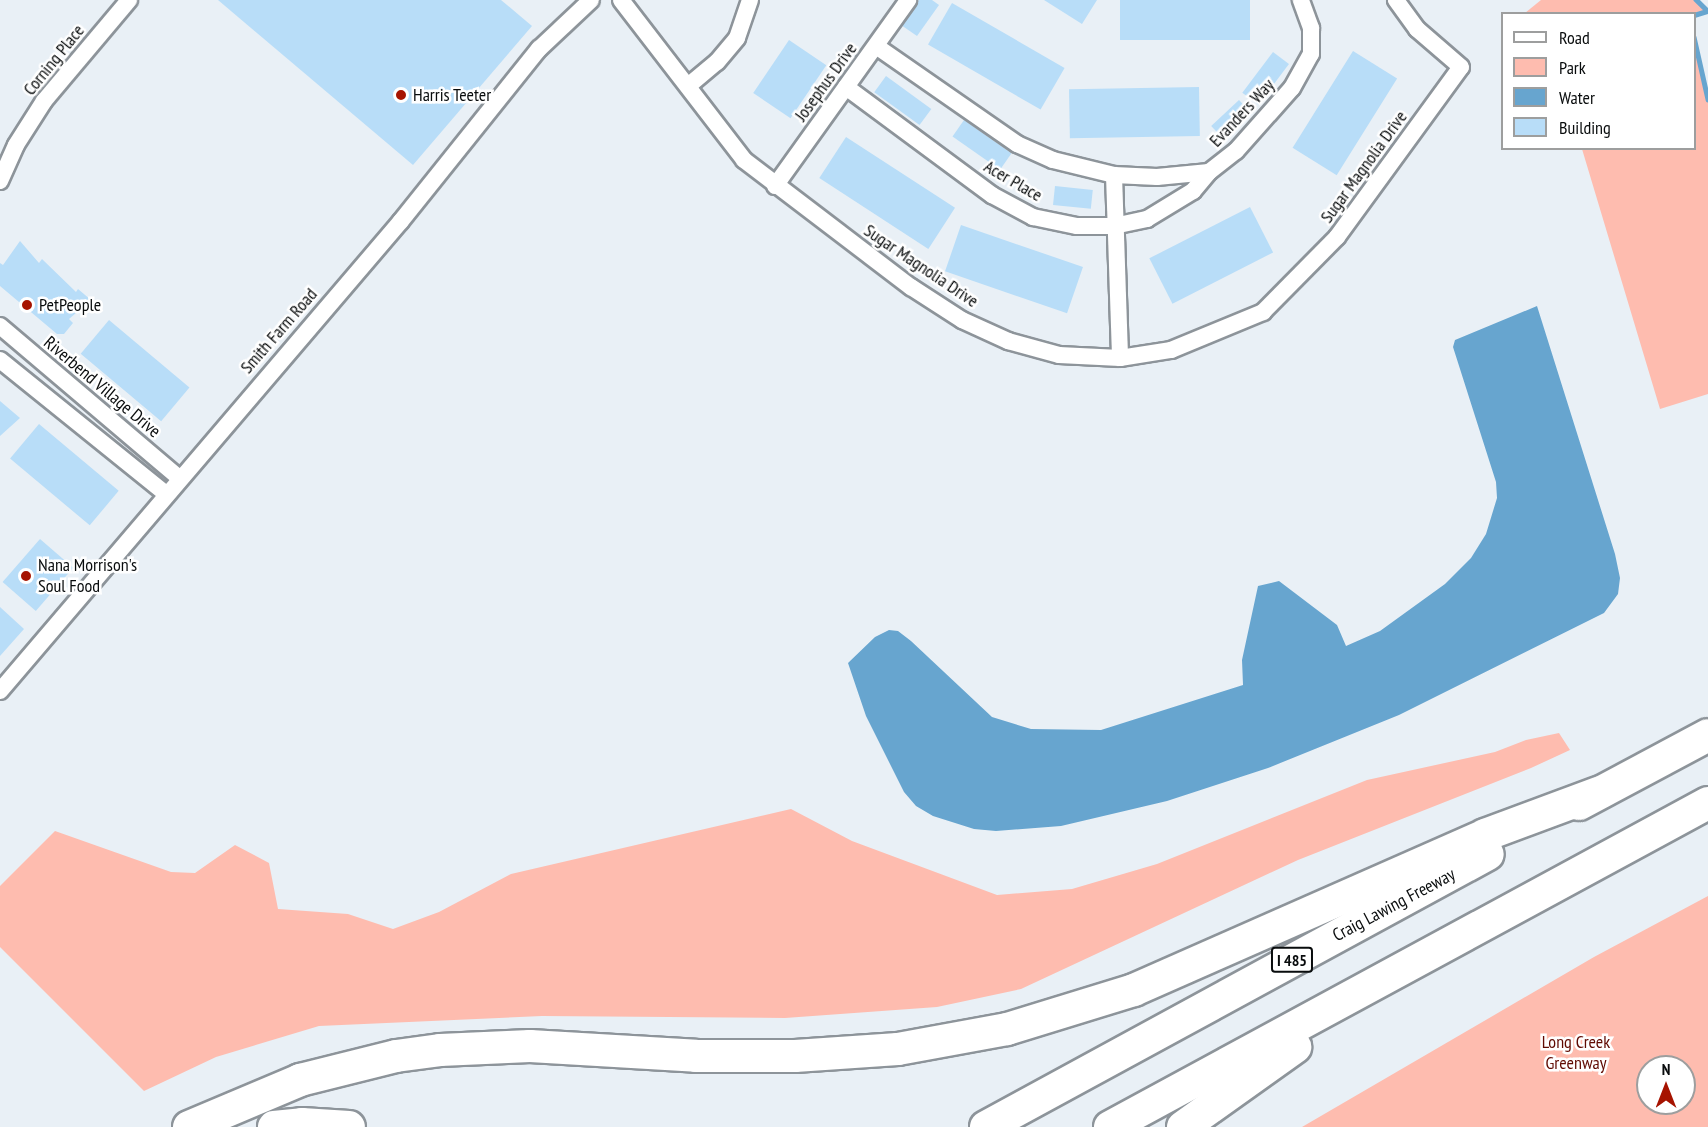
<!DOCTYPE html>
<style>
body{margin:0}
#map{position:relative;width:1708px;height:1127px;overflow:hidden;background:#e9f0f6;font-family:"PT Sans Narrow",sans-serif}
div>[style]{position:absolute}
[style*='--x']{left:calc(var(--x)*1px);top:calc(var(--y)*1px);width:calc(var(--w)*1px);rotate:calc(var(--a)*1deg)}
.green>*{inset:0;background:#febcaf}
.water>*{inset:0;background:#67a5cf}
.stream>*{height:4.5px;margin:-2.25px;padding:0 2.25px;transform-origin:2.25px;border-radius:2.25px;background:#67a5cf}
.building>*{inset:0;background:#b8ddf8;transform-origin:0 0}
.roads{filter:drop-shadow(2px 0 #8d949a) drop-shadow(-2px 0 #8d949a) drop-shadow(0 2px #8d949a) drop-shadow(0 -2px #8d949a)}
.minor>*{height:16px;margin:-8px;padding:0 8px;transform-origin:8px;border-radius:8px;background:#fff}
.motorway>*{height:32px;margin:-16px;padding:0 16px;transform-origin:16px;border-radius:16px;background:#fff}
.dots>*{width:16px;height:16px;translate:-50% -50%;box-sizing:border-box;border:3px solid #fff;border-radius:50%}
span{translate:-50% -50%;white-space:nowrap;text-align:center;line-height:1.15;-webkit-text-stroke:5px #fff;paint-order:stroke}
.shield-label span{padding:2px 4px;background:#fff;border:2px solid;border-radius:4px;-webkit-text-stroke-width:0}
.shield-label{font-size:16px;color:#090c0d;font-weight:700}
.street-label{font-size:18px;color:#090c0d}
.poi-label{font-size:18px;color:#090c0d}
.left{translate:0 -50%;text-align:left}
.park-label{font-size:18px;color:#600a02}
.legend{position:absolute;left:1501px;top:12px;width:195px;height:138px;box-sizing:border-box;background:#fff;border:2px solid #9d9e9e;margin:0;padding:8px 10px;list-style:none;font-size:18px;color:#090c0d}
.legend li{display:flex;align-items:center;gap:12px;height:30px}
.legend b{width:30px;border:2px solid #9d9e9e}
.north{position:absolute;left:1636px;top:1055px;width:60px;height:60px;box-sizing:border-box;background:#fff;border:2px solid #9d9e9e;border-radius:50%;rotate:0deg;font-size:16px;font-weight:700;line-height:24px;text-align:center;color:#090c0d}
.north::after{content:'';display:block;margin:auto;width:21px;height:27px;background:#a61300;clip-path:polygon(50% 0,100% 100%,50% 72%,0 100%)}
</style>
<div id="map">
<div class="green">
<i style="clip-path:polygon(1541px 0,1696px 0,1707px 11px,1695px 15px,1525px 13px)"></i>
<i style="clip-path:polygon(1695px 37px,1708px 99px,1708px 394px,1660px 409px,1582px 149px,1694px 148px)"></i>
<i style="clip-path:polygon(1559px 733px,1570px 750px,1531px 768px,1298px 860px,1021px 989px,937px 1007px,785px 1018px,542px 1016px,319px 1026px,216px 1057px,144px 1091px,0 947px,0 886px,55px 831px,171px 872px,195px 873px,235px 845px,269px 863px,278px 909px,348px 914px,393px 929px,439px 912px,511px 874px,791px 809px,852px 841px,997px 895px,1072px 889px,1157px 864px,1367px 780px,1495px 752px,1526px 740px)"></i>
<i style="clip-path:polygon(evenodd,1708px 896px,1708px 1127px,1302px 1127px,1594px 957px,1708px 896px,1648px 1067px,1684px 1067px,1684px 1103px,1648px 1103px,1648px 1067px)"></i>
</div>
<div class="water">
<i style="clip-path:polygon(1537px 306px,1615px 554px,1620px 578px,1618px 594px,1604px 613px,1399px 715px,1268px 768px,1167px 801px,1061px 826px,996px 831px,974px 829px,933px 816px,916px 806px,904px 792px,866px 716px,848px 663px,875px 637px,889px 630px,898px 631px,911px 641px,992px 717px,1031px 729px,1101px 730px,1243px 685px,1242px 660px,1258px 586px,1279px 581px,1337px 625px,1346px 646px,1380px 631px,1445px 584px,1471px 558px,1486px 534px,1497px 498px,1496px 482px,1453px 347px,1455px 340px)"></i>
</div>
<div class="stream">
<i style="--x:1694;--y:15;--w:14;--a:-17"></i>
<i style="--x:1707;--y:11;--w:16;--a:-135"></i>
<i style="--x:1694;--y:37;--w:64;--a:77.3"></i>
</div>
<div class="building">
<i style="clip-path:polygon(218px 0,501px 0,532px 26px,413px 165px)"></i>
<i style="clip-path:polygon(919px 0,932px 0,939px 5px,917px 36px,901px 25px)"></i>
<i style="clip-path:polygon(1044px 0,1097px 0,1082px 24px)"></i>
<i style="left:1120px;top:0;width:130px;height:40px"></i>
<i style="left:952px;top:3px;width:130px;height:48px;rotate:30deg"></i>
<i style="left:789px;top:40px;width:45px;height:64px;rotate:34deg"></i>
<i style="left:1353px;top:51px;width:52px;height:114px;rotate:32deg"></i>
<i style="left:1273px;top:52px;width:20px;height:51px;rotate:37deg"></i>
<i style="left:886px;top:76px;width:56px;height:20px;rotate:36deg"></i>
<i style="left:1199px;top:87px;width:49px;height:130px;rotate:89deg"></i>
<i style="left:1239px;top:100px;width:19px;height:38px;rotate:47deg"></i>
<i style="left:964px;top:120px;width:58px;height:20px;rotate:35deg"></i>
<i style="left:846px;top:137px;width:130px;height:49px;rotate:33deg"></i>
<i style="left:1055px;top:186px;width:38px;height:19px;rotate:6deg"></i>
<i style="left:1250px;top:207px;width:51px;height:113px;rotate:63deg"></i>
<i style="left:961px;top:225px;width:129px;height:49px;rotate:19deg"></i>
<i style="clip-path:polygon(20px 241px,39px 263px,42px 259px,76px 292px,78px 289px,91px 300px,69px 319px,73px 323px,64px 334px,57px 334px,0 286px,0 263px,3px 265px)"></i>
<i style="left:109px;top:320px;width:105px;height:44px;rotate:40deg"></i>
<i style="clip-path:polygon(0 401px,20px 418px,0 436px)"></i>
<i style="left:39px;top:424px;width:104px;height:45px;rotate:40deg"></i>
<i style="left:40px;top:539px;width:44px;height:57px;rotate:41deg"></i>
<i style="clip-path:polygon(0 607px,24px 629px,0 656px)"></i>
</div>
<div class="roads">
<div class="minor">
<i style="--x:621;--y:0;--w:202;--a:52.4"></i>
<i style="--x:744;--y:160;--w:210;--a:37.3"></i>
<i style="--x:911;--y:287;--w:61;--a:32.9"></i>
<i style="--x:962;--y:320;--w:51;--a:24.5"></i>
<i style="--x:1008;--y:341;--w:53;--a:15.4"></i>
<i style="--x:1059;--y:355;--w:61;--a:2.8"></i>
<i style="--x:1120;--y:358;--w:52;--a:-8.9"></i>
<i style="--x:1171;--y:350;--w:100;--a:-22.4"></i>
<i style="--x:1263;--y:312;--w:105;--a:-45.4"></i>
<i style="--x:1337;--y:237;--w:210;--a:-53.9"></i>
<i style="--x:1461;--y:67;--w:58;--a:-139.2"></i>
<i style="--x:1417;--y:29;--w:36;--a:-126"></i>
<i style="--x:876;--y:46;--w:172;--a:34.8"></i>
<i style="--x:1017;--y:144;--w:39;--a:24"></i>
<i style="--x:1053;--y:160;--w:63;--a:13.8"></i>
<i style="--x:1114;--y:175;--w:43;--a:2.7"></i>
<i style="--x:1157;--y:177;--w:52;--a:-5.5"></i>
<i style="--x:1209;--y:172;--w:34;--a:-38"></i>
<i style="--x:1236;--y:151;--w:84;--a:-48.4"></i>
<i style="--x:1292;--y:88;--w:39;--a:-61"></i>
<i style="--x:1311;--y:54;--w:26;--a:-90"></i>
<i style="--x:1311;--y:28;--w:30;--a:-110"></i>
<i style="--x:688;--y:86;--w:38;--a:-40"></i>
<i style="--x:717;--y:62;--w:31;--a:-50"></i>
<i style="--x:737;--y:38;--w:40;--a:-71.1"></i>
<i style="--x:846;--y:87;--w:182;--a:36.5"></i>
<i style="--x:992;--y:195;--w:47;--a:28.2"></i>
<i style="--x:1033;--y:217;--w:45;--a:11.6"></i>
<i style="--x:1077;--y:226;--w:37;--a:0"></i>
<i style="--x:1114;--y:226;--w:34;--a:-12"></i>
<i style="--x:1147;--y:219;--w:54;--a:-31.3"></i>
<i style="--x:1193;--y:191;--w:25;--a:-50"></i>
<i style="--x:1114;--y:175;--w:183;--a:88.1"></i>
<i style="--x:0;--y:181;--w:39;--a:-66"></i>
<i style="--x:16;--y:145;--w:52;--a:-57.5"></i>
<i style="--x:44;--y:101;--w:132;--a:-49.9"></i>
<i style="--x:775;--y:186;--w:229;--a:-54.4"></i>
<i style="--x:0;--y:326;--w:235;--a:40.3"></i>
<i style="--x:0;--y:360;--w:212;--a:38.9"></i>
<i style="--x:0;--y:691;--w:618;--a:-49.53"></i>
<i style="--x:401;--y:221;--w:221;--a:-51.3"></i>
<i style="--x:539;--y:49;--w:71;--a:-43.3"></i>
</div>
<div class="motorway">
<i style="--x:1579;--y:804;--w:146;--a:-28.1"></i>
<i style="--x:189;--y:1127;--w:121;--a:-22.9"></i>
<i style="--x:300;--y:1080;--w:99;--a:-14"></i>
<i style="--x:396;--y:1056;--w:44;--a:-7.8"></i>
<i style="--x:440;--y:1050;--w:90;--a:-2.5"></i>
<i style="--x:530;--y:1046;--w:166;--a:3.4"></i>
<i style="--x:696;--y:1056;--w:99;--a:0"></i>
<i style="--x:795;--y:1056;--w:103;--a:-3.9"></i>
<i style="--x:898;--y:1049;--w:111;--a:-10.4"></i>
<i style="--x:1007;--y:1029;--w:133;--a:-17.1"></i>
<i style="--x:1134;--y:990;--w:384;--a:-23.8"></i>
<i style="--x:1485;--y:835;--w:121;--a:-20.4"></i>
<i style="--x:274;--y:1127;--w:28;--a:-6"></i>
<i style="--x:302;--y:1124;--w:47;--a:3.7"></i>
<i style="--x:986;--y:1127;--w:571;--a:-28.54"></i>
<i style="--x:1110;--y:1127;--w:680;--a:-28.45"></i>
<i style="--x:1183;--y:1127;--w:138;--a:-35.5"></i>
</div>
</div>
<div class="dots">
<i style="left:401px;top:95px;background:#a61300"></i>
<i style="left:27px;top:305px;background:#a61300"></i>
<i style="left:26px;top:576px;background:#a61300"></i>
</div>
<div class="shield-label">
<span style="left:1292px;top:960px">I 485</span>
</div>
<div class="street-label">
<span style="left:54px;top:60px;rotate:-51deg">Corning Place</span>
<span style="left:826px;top:82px;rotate:-54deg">Josephus Drive</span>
<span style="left:1242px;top:113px;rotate:-47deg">Evanders Way</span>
<span style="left:1364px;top:167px;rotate:-54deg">Sugar Magnolia Drive</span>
<span style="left:1013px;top:181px;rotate:30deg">Acer Place</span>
<span style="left:921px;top:266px;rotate:34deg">Sugar Magnolia Drive</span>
<span style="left:279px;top:331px;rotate:-49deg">Smith Farm Road</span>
<span style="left:102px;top:387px;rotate:40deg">Riverbend Village Drive</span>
<span style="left:1394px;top:905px;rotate:-28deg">Craig Lawing Freeway</span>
</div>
<div class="poi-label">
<span class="left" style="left:413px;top:95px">Harris Teeter</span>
<span class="left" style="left:39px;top:305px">PetPeople</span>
<span class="left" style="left:38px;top:576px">Nana Morrison's<br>Soul Food</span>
</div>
<div class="park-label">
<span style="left:1576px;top:1053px">Long Creek<br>Greenway</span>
</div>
<ul class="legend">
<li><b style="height:8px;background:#fff"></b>Road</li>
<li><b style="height:16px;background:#febcaf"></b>Park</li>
<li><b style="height:16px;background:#67a5cf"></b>Water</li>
<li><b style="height:16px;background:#b8ddf8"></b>Building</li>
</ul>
<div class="north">N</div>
</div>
